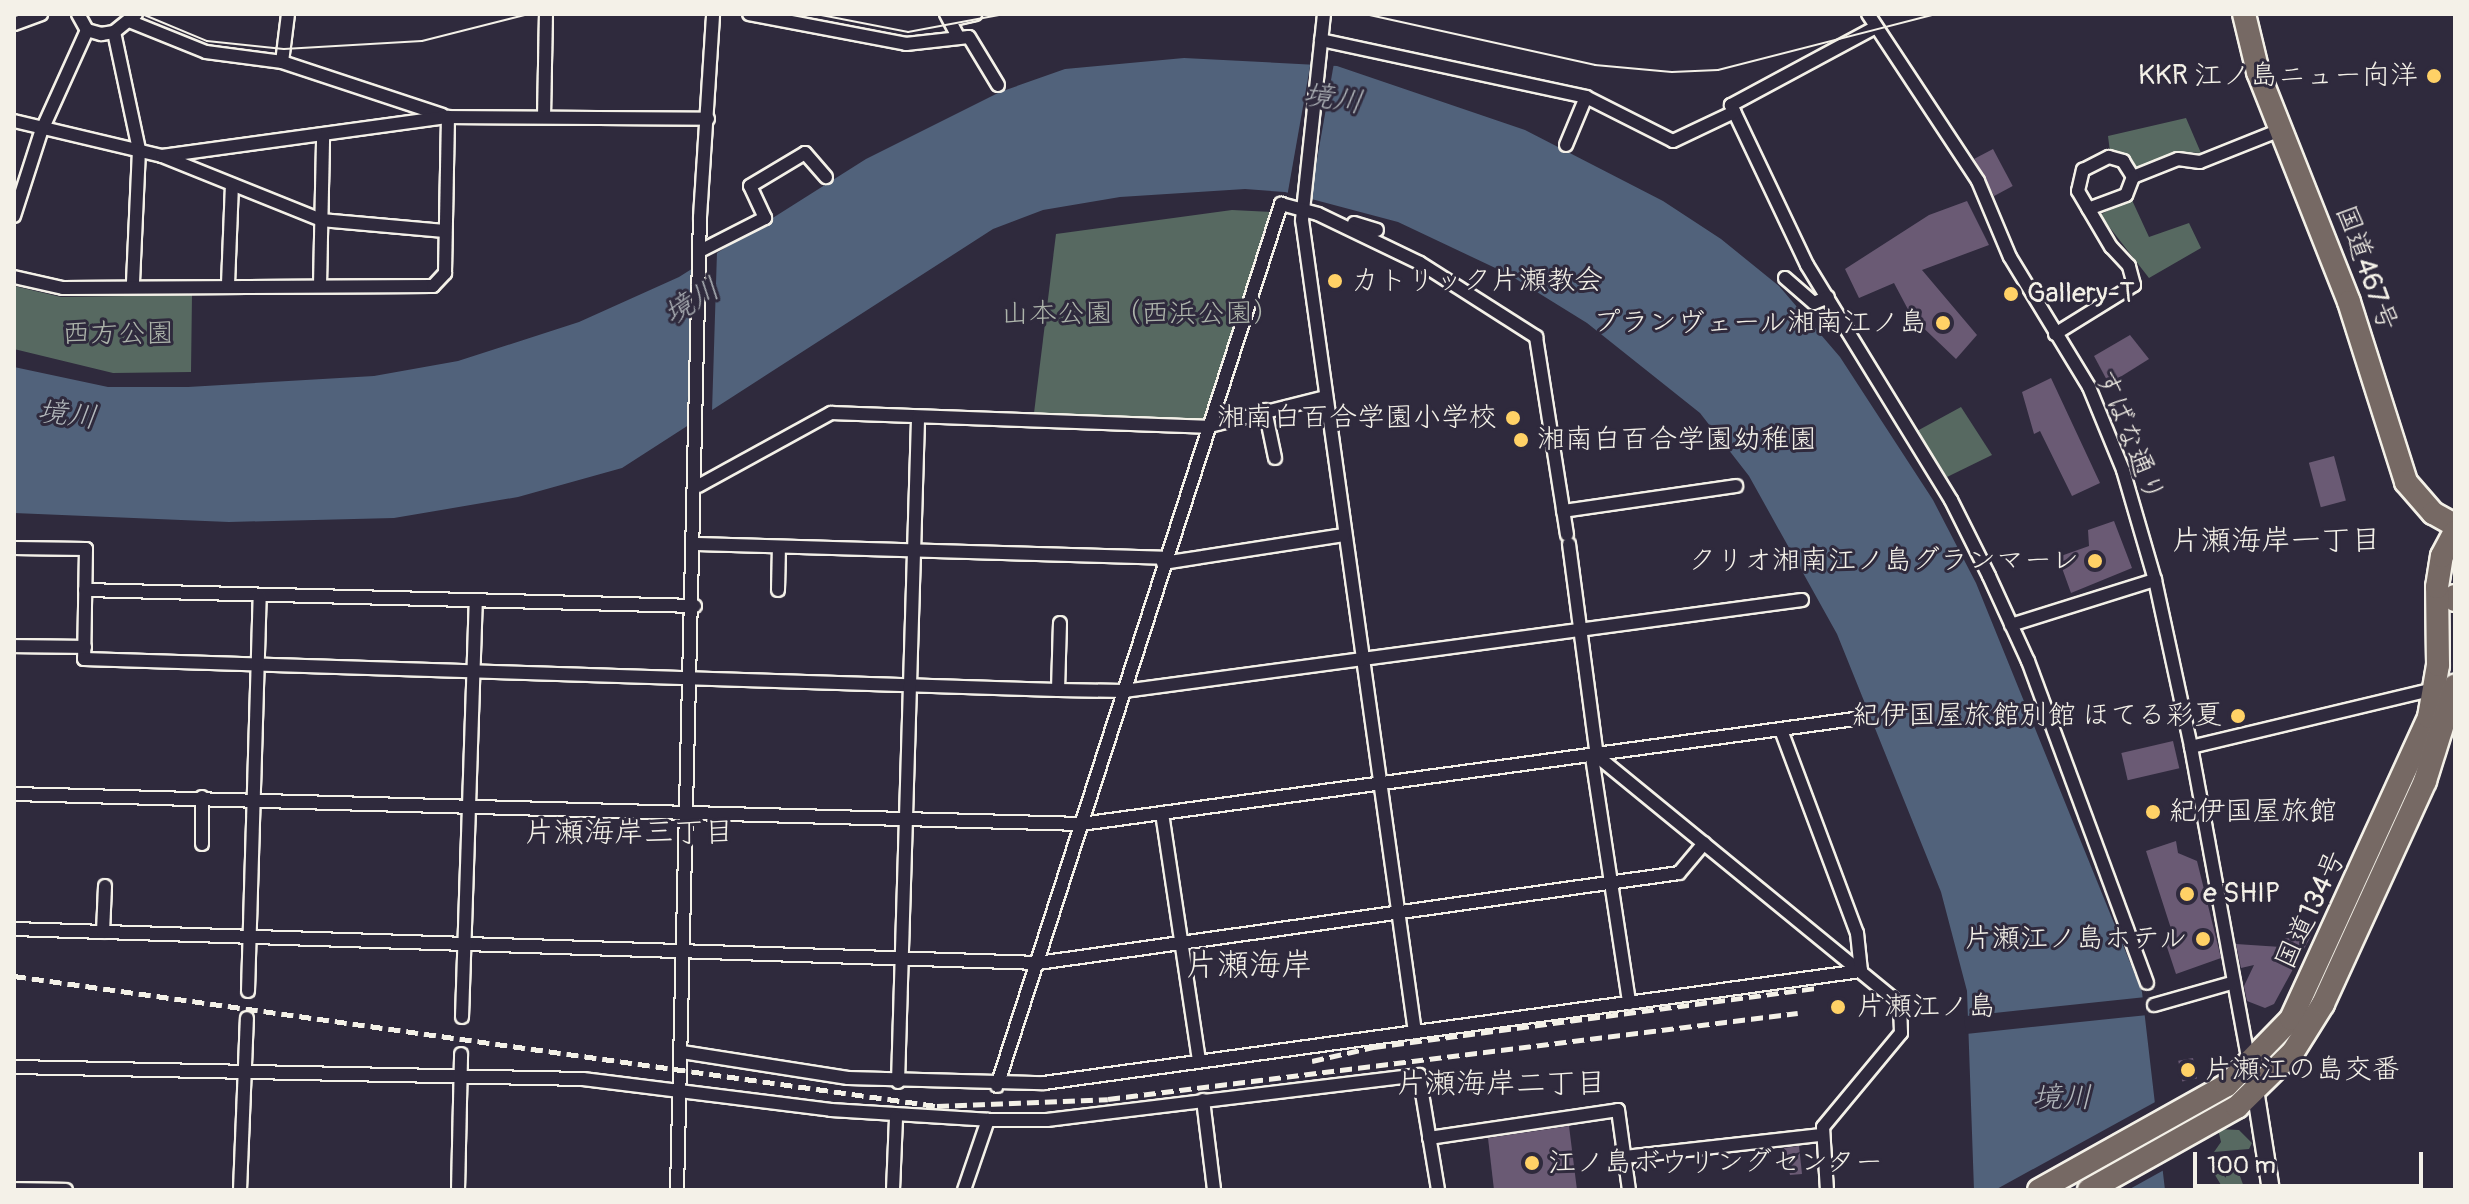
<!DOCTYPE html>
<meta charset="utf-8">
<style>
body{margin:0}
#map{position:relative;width:2469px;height:1204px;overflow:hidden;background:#2f2a3d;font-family:Pangolin,"Klee One",sans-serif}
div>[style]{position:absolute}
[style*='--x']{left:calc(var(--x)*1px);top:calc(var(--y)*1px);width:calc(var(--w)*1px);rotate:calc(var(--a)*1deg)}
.green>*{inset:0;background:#576961}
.water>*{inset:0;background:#51627b}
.pier>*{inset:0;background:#2f2a3d;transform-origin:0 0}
.building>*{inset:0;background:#6a5a74;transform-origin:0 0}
.roads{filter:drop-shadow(2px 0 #f4f1e8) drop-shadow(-2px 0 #f4f1e8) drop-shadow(0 2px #f4f1e8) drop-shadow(0 -2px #f4f1e8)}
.minor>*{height:12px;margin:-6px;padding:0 6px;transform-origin:6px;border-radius:6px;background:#2f2a3d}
.tertiary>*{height:16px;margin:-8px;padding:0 8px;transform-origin:8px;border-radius:8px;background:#2f2a3d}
.trunk>*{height:22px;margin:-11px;padding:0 11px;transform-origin:11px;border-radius:11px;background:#766964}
.tram>*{height:2px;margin:-1px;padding:0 1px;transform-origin:1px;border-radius:1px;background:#f4f1e8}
.rail>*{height:5px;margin-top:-2.5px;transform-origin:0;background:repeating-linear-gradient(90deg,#f4f1e8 0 12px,transparent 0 18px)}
.dots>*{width:22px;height:22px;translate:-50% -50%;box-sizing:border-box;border:4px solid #2f2a3d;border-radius:50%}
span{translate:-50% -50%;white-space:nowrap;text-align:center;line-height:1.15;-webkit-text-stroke:6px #2f2a3d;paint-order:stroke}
.poi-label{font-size:28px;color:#f4f1e8}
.right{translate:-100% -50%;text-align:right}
.left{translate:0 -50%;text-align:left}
.street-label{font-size:28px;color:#f4f1e8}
.park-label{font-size:28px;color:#adb4ab}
.water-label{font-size:30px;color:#b3b8bc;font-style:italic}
.neighbourhood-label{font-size:30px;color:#f4f1e8}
.quarter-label{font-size:32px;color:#f4f1e8}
.frame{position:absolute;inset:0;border:16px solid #f4f1e8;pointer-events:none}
.scale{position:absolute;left:2193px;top:1152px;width:230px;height:36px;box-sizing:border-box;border:4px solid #f4f1e8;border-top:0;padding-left:10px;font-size:24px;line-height:28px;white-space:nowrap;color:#f4f1e8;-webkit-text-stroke:6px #2f2a3d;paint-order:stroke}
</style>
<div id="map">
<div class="green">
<i style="clip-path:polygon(2186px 118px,2201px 153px,2181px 152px,2137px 168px,2127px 156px,2110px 152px,2108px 136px)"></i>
<i style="clip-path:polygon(2131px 198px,2149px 237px,2189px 223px,2201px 248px,2149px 278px,2100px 215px)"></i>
<i style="clip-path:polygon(1232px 210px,1273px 212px,1203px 422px,1034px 413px,1056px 234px)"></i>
<i style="clip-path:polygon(14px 286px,61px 297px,192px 295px,191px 372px,113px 373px,14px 349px)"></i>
<i style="clip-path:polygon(1961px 407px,1992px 455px,1947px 477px,1917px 431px)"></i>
<i style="clip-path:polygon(2218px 1129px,2239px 1130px,2252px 1143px,2249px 1149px,2214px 1152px,2221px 1142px)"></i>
<i style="clip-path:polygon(2236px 1165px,2245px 1190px,2224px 1190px,2215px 1175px)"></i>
</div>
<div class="water">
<i style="clip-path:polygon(1184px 58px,1337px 66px,1525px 130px,1663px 201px,1721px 239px,1779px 286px,1840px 357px,1933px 500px,1976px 583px,2142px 992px,2165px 1190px,1974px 1190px,1967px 991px,1941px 892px,1837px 634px,1749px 476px,1700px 413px,1587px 323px,1508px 274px,1398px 222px,1285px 192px,1245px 189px,1120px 197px,1043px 210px,993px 229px,622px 468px,518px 497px,394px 518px,229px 522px,14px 513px,14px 367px,108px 387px,188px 387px,374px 376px,458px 361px,579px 322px,679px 277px,866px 159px,1000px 92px,1065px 69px)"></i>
</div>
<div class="pier">
<i style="left:1311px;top:61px;width:23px;height:139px;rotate:10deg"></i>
<i style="clip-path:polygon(717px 251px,712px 411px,687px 428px,692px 267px)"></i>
<i style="left:2146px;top:997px;width:18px;height:183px;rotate:84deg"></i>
<i style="clip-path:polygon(2157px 1101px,2164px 1170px,2128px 1190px,1995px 1190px)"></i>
</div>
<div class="building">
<i style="left:1993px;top:149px;width:42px;height:21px;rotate:62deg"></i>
<i style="clip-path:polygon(1967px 201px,1989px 245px,1922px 270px,1977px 335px,1956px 359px,1912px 317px,1894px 283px,1859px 298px,1845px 269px,1929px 215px)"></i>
<i style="clip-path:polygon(2130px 335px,2149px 359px,2109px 384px,2094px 356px)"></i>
<i style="clip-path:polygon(2051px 378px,2100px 483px,2072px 496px,2040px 431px,2034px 434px,2022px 392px)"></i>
<i style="left:2334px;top:456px;width:46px;height:26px;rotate:75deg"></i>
<i style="clip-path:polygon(2114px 521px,2132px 568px,2071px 593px,2058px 557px,2089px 546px,2088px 530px)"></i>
<i style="left:2173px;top:741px;width:28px;height:53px;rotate:77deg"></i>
<i style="clip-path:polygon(2176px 841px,2178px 853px,2197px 861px,2221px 958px,2176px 974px,2166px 944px,2175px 941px,2146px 851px)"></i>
<i style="clip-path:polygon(2311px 936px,2274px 1004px,2265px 1008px,2247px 1001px,2244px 986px,2254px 965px,2241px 968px,2236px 944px,2281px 947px,2280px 939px)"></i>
<i style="left:2193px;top:1058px;width:21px;height:15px;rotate:79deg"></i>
<i style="clip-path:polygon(1569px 1126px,1577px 1190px,1494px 1190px,1488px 1138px)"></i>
<i style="clip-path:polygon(1799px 1146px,1802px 1174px,1790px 1175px,1784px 1148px)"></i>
</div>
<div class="roads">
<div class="minor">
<i style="--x:78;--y:14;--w:18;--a:61"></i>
<i style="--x:87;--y:30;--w:15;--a:16"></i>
<i style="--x:101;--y:34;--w:13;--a:-9"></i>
<i style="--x:114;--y:32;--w:28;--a:-39"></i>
<i style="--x:288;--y:14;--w:48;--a:97.1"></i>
<i style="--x:282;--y:62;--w:169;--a:18.3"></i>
<i style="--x:749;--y:14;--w:160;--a:10.8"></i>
<i style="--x:906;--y:44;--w:63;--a:-6.3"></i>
<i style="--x:969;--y:37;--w:56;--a:58.9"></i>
<i style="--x:946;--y:14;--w:27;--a:62"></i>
<i style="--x:1324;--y:14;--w:207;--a:96.1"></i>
<i style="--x:1302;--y:220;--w:820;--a:82.08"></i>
<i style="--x:1868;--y:14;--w:200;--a:56.6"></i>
<i style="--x:1978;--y:181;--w:82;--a:67.2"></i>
<i style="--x:2010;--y:257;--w:152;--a:58.7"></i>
<i style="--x:2089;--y:387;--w:90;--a:67.7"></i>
<i style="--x:2123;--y:470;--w:115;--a:73.8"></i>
<i style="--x:2155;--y:580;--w:171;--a:77.8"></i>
<i style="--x:2191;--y:747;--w:321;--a:79.6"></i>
<i style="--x:950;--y:20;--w:26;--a:-13"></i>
<i style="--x:129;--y:21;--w:83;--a:21.9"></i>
<i style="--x:206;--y:52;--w:77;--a:7.5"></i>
<i style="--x:14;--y:24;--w:29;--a:-20"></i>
<i style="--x:1876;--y:27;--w:165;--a:151.7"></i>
<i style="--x:1731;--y:105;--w:177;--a:64.6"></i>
<i style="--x:1807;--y:265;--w:276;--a:58.5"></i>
<i style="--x:1951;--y:500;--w:85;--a:63.4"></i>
<i style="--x:1989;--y:576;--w:94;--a:65.4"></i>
<i style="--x:2028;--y:661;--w:343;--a:69.7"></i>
<i style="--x:114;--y:32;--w:121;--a:78"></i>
<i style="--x:139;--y:150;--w:134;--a:92.6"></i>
<i style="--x:1321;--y:40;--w:271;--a:12.1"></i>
<i style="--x:544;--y:117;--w:103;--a:-88.9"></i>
<i style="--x:14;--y:121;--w:152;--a:13.3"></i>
<i style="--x:162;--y:156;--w:171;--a:21.9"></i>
<i style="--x:321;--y:220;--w:124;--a:5.1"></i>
<i style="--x:1566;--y:145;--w:52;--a:-67.4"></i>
<i style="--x:1586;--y:97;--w:97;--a:26.8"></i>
<i style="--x:1673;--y:141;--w:68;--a:-25.4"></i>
<i style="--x:162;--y:156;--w:289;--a:-7.8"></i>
<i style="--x:448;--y:117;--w:260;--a:0.4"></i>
<i style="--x:2133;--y:177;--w:48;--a:-21.8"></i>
<i style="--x:2178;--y:159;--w:22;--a:8"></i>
<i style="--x:2200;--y:162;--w:86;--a:-21.8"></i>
<i style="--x:14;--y:216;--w:88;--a:-72.2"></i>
<i style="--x:41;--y:132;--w:112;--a:-65.7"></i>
<i style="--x:1354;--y:223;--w:24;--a:17"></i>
<i style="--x:700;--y:251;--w:73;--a:-26.9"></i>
<i style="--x:765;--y:218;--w:35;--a:-115"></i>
<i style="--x:750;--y:186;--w:64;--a:-31"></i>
<i style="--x:805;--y:153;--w:32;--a:49"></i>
<i style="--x:14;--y:277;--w:50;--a:12.7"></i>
<i style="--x:63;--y:288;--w:370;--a:-0.3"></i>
<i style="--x:433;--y:286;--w:18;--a:-47"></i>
<i style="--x:445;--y:273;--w:156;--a:-88.9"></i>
<i style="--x:1785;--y:278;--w:38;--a:41"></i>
<i style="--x:1814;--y:303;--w:15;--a:-23"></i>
<i style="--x:228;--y:284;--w:99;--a:-87.7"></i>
<i style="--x:320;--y:285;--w:149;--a:-88.8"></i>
<i style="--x:2055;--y:334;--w:93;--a:-31.8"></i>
<i style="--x:2134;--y:285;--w:20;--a:-105"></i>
<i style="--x:2129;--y:266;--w:26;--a:-133"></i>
<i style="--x:2111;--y:247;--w:65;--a:-120.5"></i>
<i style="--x:2078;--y:191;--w:22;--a:-77"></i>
<i style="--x:2083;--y:170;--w:29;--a:-27"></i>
<i style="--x:2109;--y:157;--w:15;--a:16"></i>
<i style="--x:2123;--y:161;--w:19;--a:58"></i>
<i style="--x:2133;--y:177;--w:19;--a:111"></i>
<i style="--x:2126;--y:195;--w:40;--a:159.8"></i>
<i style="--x:1265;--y:410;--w:49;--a:78.2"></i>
<i style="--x:698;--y:486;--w:152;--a:-28.8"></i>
<i style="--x:831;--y:413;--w:375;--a:2.1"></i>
<i style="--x:1206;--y:427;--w:123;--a:-14.1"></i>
<i style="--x:1563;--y:511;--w:175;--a:-8.2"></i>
<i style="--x:697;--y:544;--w:467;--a:1.7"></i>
<i style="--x:1569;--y:544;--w:214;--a:82.5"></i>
<i style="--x:1597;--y:756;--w:392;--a:39.3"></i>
<i style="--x:1900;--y:1004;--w:29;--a:88"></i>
<i style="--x:1901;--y:1033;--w:122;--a:129.7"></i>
<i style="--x:1823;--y:1127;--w:63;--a:86.4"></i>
<i style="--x:14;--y:548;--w:72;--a:0.8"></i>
<i style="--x:86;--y:549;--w:110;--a:91"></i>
<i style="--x:84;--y:659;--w:974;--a:1.82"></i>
<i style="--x:1058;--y:690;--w:66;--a:0.9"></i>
<i style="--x:1124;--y:691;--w:684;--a:-7.64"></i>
<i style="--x:1163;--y:563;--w:183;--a:-8.8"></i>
<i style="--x:85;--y:590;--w:610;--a:1.5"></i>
<i style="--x:778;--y:590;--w:43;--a:-88.7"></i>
<i style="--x:2011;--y:625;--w:151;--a:-17.4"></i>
<i style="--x:14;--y:646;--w:71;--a:0.8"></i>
<i style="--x:1058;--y:690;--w:67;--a:-88.3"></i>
<i style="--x:1781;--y:730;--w:217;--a:69.5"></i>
<i style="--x:1857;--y:933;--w:38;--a:84"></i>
<i style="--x:2191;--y:747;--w:251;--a:-13.4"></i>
<i style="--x:1592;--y:757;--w:249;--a:81.4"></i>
<i style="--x:14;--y:794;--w:1067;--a:1.61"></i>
<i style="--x:1081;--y:824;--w:788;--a:-7.73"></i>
<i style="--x:1162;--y:813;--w:251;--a:81.5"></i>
<i style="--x:202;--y:844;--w:47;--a:-90"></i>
<i style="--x:14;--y:929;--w:1025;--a:1.9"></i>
<i style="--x:1038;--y:963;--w:647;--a:-7.99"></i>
<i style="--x:1679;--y:873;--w:39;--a:-50"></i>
<i style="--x:103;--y:932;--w:46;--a:-87.5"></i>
<i style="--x:248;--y:991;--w:395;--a:-88.3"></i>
<i style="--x:2154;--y:1005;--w:80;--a:-15.9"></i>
<i style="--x:462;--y:1017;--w:415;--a:-88.1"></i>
<i style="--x:682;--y:1052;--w:168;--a:8.9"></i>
<i style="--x:848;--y:1078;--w:196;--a:1.5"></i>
<i style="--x:1044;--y:1083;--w:825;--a:-7.81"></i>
<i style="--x:14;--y:1067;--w:569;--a:1.21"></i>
<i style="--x:583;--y:1079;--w:250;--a:7.1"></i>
<i style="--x:831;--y:1110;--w:157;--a:3.6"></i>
<i style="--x:988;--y:1120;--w:59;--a:0"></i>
<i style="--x:1047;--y:1120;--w:375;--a:-6.9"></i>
<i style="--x:1419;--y:1075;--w:117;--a:80.6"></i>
<i style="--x:898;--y:1082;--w:664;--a:-88.27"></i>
<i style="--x:997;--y:1086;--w:927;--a:-72.15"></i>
<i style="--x:1281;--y:204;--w:38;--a:15"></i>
<i style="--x:1318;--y:214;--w:113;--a:25.7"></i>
<i style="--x:1420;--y:263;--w:138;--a:32.5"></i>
<i style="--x:1536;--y:337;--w:200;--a:81.1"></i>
<i style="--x:1203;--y:1100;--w:91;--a:83"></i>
<i style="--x:1429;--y:1138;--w:191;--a:-8.4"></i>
<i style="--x:1618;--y:1110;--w:81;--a:82.2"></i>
<i style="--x:1624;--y:1157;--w:197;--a:-6.4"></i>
<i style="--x:14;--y:1189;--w:52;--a:1.1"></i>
<i style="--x:240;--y:1190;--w:172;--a:-87.7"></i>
<i style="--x:458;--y:1190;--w:136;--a:-88.7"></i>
<i style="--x:677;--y:1190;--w:973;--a:-88.65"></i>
<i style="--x:700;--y:217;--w:203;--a:-86.3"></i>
<i style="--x:893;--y:1190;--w:73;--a:-87.6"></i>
<i style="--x:964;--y:1190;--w:74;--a:-71.1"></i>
</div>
<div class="tertiary">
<i style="--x:2254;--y:1083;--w:108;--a:81"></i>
</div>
<div class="trunk">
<i style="--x:2244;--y:14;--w:60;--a:76.4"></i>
<i style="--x:2258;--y:72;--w:247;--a:68.4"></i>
<i style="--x:2349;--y:302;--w:189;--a:72.4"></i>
<i style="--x:2406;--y:482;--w:41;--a:48.9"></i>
<i style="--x:2433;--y:513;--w:25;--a:29"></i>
<i style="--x:2455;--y:596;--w:4;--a:90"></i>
<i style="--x:2039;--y:1190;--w:215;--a:-29.2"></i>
<i style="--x:2227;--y:1085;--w:92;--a:-45.9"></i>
<i style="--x:2291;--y:1019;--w:332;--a:-65.4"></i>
<i style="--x:2429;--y:717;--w:53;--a:-80.2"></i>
<i style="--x:2438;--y:665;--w:78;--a:-90.7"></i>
<i style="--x:2437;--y:587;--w:31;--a:-81"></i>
<i style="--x:2442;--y:556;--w:27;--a:-62"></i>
<i style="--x:2089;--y:1190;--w:170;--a:-29.3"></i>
<i style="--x:2237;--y:1107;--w:78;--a:-44.5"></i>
<i style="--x:2293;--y:1052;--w:57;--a:-58"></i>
<i style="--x:2323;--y:1004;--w:245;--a:-65.4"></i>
<i style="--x:2425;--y:781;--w:100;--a:-72.5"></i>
</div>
</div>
<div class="tram">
<i style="--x:142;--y:14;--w:70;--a:22.6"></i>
<i style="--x:207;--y:41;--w:77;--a:5.9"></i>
<i style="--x:284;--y:49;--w:138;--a:-3.3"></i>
<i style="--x:422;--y:41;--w:110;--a:-14.2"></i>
<i style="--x:816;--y:14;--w:94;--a:11.1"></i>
<i style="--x:908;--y:32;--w:98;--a:-10.6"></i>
<i style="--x:1365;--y:14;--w:236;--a:12.5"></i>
<i style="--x:1595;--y:65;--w:77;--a:5.2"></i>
<i style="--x:1672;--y:72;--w:46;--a:-2.5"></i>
<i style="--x:1718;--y:70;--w:225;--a:-14.4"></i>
</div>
<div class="rail">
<i style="--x:14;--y:976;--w:932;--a:8.02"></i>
<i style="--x:937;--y:1106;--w:171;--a:-2.3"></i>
<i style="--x:1108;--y:1099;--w:695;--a:-7.1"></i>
<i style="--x:1312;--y:1061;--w:64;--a:-12.7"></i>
<i style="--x:1374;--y:1047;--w:447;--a:-7.6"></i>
</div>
<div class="dots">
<i style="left:2434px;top:76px;background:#ffd166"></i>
<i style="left:1335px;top:281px;background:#ffd166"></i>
<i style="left:2011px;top:294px;background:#ffd166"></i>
<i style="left:1943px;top:323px;background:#ffd166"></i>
<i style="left:1513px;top:418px;background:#ffd166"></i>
<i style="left:1521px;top:440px;background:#ffd166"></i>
<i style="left:2095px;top:561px;background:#ffd166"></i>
<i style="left:2238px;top:716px;background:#ffd166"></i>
<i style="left:2153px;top:812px;background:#ffd166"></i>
<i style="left:2187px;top:894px;background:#ffd166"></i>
<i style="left:2203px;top:939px;background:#ffd166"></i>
<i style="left:1838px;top:1007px;background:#ffd166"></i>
<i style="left:2188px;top:1070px;background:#ffd166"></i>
<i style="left:1532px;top:1163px;background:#ffd166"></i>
</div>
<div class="poi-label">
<span class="right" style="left:2418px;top:76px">KKR 江ノ島ニュー向洋</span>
<span class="left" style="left:1351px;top:281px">カトリック片瀬教会</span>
<span class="left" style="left:2027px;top:294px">Gallery-T</span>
<span class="right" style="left:1927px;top:323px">プランヴェール湘南江ノ島</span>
<span class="right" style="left:1497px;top:418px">湘南白百合学園小学校</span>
<span class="left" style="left:1537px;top:440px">湘南白百合学園幼稚園</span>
<span class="right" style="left:2079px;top:561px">クリオ湘南江ノ島グランマーレ</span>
<span class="right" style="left:2222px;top:716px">紀伊国屋旅館別館 ほてる彩夏</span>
<span class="left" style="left:2169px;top:812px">紀伊国屋旅館</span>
<span class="left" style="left:2203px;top:894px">e SHIP</span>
<span class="right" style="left:2187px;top:939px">片瀬江ノ島ホテル</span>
<span class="left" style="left:1856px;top:1007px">片瀬江ノ島</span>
<span class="left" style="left:2204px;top:1070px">片瀬江の島交番</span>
<span class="left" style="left:1548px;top:1163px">江ノ島ボウリングセンター</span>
</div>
<div class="street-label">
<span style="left:2366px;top:268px;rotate:70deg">国道467号</span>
<span style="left:2129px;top:436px;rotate:68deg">すばな通り</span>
<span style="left:2311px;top:910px;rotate:-65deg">国道134号</span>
</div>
<div class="park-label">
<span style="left:1141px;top:314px">山本公園（西浜公園）</span>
<span style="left:118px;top:334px">西方公園</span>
</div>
<div class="water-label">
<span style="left:1333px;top:99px;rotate:9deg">境川</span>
<span style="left:692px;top:302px;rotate:-32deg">境川</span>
<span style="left:67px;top:415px;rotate:7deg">境川</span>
<span style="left:2062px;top:1098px">境川</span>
</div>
<div class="neighbourhood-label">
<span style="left:2276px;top:541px">片瀬海岸一丁目</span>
<span style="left:629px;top:833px">片瀬海岸三丁目</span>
<span style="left:1501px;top:1084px">片瀬海岸二丁目</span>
</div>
<div class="quarter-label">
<span style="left:1249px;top:965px">片瀬海岸</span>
</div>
<div class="frame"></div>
<div class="scale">100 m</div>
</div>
